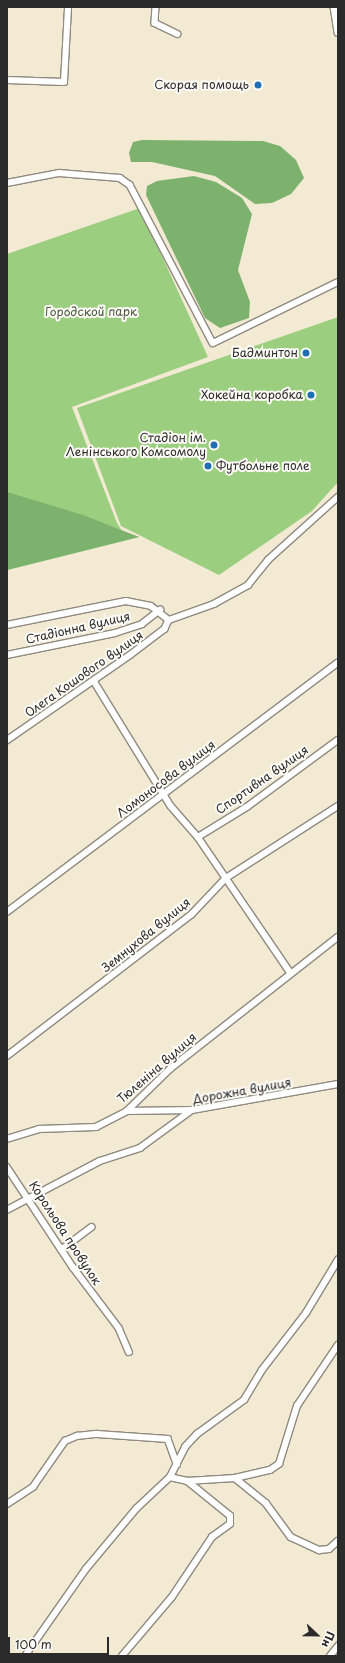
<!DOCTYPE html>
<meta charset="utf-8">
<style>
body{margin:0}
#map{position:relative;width:345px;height:1663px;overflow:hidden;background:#f3ead4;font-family:"Playpen Sans",sans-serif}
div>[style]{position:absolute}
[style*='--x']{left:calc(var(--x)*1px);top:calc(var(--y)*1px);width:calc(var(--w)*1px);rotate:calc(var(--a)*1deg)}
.green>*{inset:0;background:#9bcf7f}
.forest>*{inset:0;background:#7cb26e}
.roads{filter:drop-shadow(1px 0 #8f8a80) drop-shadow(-1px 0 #8f8a80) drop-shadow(0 1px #8f8a80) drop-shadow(0 -1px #8f8a80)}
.street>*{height:5.5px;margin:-2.75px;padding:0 2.75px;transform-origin:2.75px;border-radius:2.75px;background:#fff}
.dots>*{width:11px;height:11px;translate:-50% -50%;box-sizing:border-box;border:2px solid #fdfcf7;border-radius:50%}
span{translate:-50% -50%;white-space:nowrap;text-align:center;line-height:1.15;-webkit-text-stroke:4px #fdfcf7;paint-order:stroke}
.poi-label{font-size:12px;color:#2b2b2b}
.right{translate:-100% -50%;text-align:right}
.left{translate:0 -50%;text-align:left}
.park-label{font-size:12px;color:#4d5c44}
.street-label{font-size:12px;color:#2b2b2b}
.frame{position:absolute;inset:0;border:8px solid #2b2b2b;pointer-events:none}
.north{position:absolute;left:297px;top:1615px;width:40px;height:40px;-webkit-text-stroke:3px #fdfcf7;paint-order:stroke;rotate:112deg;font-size:11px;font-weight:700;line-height:16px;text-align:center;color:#2b2b2b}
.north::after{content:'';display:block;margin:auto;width:14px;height:18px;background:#2b2b2b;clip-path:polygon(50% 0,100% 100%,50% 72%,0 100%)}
.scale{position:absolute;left:8px;top:1637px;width:101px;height:18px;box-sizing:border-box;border:2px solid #2b2b2b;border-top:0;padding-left:5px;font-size:12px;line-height:14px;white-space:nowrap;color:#2b2b2b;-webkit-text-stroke:3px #fdfcf7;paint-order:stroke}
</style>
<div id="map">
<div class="green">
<i style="clip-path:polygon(140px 208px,208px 357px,72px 407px,117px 523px,122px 531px,139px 537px,7px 570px,7px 254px)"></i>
<i style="clip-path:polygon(338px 317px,338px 482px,312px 511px,219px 575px,121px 526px,77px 408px)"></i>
</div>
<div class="forest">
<i style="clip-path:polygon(142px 140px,263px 141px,280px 146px,296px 160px,304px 178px,291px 194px,272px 203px,255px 204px,215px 176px,152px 162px,131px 162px,129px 153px,133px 142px)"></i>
<i style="clip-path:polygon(194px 176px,216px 182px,242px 198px,252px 214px,238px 270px,250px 302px,249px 318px,220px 328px,205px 318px,146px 195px,147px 186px,157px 181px)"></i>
<i style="clip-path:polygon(7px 492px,83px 515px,139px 537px,7px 570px)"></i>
</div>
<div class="roads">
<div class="street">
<i style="--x:156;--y:7;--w:16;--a:94"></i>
<i style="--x:155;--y:23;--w:25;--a:26"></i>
<i style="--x:334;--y:7;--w:26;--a:81"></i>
<i style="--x:7;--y:80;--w:57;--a:2"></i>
<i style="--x:64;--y:82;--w:75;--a:-86.9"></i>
<i style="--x:7;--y:183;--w:53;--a:-10.9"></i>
<i style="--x:59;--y:173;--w:61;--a:4.7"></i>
<i style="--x:120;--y:178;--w:12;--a:35"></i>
<i style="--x:130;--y:185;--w:178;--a:62.3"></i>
<i style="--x:213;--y:343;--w:139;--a:-26"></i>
<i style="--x:169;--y:620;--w:48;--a:-19.6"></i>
<i style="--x:214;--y:604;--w:39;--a:-29"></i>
<i style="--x:248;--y:585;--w:32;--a:-51"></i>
<i style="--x:268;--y:560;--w:94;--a:-42"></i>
<i style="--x:7;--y:625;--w:121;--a:-11.4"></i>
<i style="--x:126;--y:601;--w:25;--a:11"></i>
<i style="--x:151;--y:606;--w:23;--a:38"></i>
<i style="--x:169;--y:620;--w:10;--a:114"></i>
<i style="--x:165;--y:629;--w:43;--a:142.6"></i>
<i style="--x:131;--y:655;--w:151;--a:145.3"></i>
<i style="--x:7;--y:655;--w:110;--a:-11.5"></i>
<i style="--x:115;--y:633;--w:28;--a:-18"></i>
<i style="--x:142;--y:624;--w:23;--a:-38"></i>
<i style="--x:94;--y:681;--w:147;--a:58.4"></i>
<i style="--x:171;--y:806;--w:41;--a:48.9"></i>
<i style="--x:198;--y:837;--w:163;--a:55.7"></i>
<i style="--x:198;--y:837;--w:57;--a:-31.5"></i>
<i style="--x:247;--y:807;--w:113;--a:-36.4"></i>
<i style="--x:7;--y:912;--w:414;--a:-37"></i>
<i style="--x:7;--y:1056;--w:232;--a:-37.5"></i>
<i style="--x:191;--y:915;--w:51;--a:-46.6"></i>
<i style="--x:226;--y:878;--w:133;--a:-32.7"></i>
<i style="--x:127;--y:1111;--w:65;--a:-0.9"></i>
<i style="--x:7;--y:1139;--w:34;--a:-17"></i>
<i style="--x:39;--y:1129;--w:57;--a:-2"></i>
<i style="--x:96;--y:1127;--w:35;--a:-27"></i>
<i style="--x:127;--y:1111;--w:60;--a:-44.3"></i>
<i style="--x:170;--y:1069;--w:214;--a:-38.2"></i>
<i style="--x:7;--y:1167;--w:120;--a:56.6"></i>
<i style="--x:73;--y:1267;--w:76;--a:53"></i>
<i style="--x:119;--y:1328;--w:26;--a:67"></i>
<i style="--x:7;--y:1210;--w:105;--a:-27.8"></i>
<i style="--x:100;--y:1161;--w:42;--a:-18"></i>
<i style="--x:140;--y:1148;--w:64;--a:-36.2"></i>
<i style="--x:192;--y:1110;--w:148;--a:-10.1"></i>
<i style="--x:61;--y:1250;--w:38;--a:-37"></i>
<i style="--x:170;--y:1477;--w:17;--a:13"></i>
<i style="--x:187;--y:1481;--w:48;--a:-3.6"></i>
<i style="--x:235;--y:1478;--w:40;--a:39"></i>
<i style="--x:266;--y:1503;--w:42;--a:53.7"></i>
<i style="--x:291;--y:1537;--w:31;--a:25"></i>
<i style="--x:319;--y:1550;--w:10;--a:-6"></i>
<i style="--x:329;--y:1549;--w:12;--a:-42"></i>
<i style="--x:235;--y:1478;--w:36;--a:-13"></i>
<i style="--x:270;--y:1470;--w:11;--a:-34"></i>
<i style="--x:279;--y:1464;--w:61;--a:-72.8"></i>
<i style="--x:297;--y:1406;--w:73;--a:-56.1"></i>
<i style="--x:7;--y:1504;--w:31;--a:-33"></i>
<i style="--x:33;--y:1487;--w:56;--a:-55.2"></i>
<i style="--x:65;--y:1441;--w:13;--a:-23"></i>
<i style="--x:77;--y:1436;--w:20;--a:-6"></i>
<i style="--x:97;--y:1434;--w:71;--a:4"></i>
<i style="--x:168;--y:1439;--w:27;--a:70"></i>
<i style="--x:25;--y:1656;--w:106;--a:-55"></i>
<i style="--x:86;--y:1569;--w:78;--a:-50.2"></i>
<i style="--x:136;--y:1509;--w:47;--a:-43.3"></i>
<i style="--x:170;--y:1477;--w:34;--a:-63"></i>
<i style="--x:185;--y:1447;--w:18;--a:-47"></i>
<i style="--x:197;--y:1434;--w:58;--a:-35.9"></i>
<i style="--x:244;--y:1400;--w:35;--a:-59"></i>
<i style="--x:262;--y:1370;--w:72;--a:-52.3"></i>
<i style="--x:306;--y:1313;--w:62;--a:-58.9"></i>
<i style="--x:122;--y:1656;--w:77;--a:-49.7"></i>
<i style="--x:172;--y:1597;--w:72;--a:-56.3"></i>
<i style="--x:212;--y:1537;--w:22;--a:-36"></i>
<i style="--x:230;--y:1524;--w:8;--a:-90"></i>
<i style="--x:230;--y:1516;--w:55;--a:-140.9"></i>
<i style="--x:330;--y:1656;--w:13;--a:-51"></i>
</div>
</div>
<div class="dots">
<i style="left:258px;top:85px;background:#1f6fb2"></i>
<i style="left:306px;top:353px;background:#1f6fb2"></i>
<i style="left:311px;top:395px;background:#1f6fb2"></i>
<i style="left:214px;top:445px;background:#1f6fb2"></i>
<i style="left:208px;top:466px;background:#1f6fb2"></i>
</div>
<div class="poi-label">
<span class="right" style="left:249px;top:85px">Скорая помощь</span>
<span class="right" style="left:298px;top:353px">Бадминтон</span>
<span class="right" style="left:303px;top:395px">Хокейна коробка</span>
<span class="right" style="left:206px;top:445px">Стадіон ім.<br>Ленінського Комсомолу</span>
<span class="left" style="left:216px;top:466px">Футбольне поле</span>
</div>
<div class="park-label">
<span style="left:91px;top:312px">Городской парк</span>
</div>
<div class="street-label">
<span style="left:78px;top:628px;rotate:-13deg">Стадіонна вулиця</span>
<span style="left:84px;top:674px;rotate:-35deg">Олега Кошового вулиця</span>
<span style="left:166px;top:779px;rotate:-37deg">Ломоносова вулиця</span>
<span style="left:262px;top:780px;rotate:-35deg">Спортивна вулиця</span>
<span style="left:146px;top:935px;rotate:-39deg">Земнухова вулиця</span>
<span style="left:157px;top:1068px;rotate:-41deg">Тюленіна вулиця</span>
<span style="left:242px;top:1091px;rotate:-10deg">Дорожна вулиця</span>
<span style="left:65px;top:1233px;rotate:57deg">Корольова провулок</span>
</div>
<div class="frame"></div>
<div class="north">Пн</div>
<div class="scale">100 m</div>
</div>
